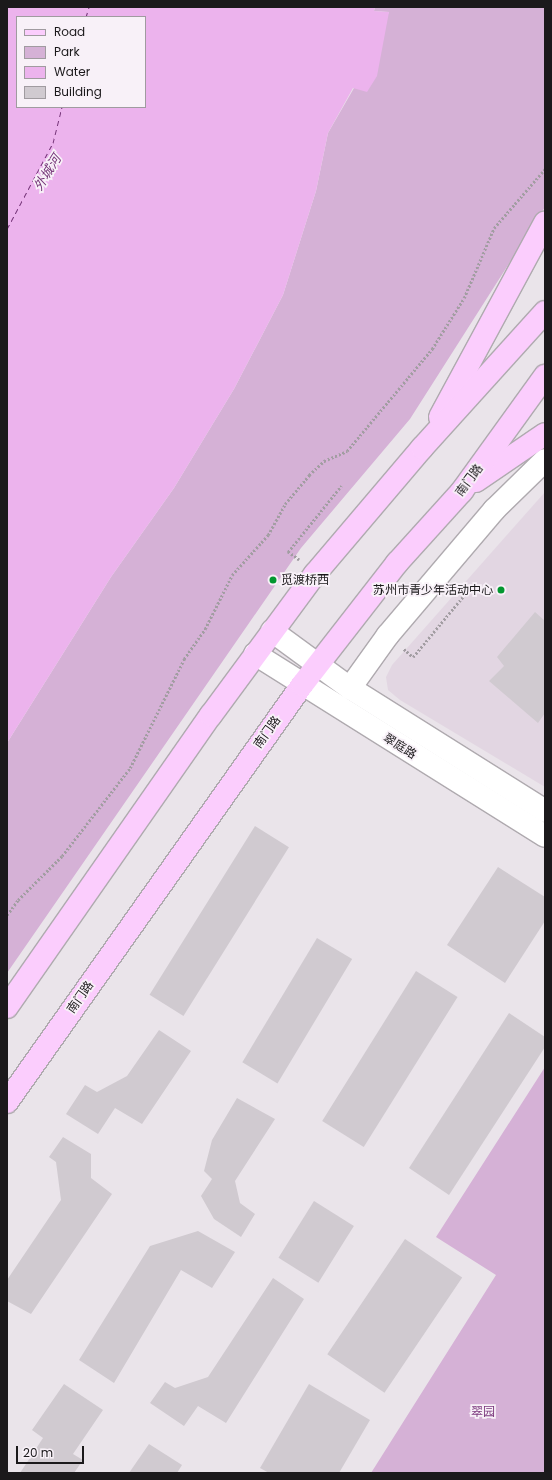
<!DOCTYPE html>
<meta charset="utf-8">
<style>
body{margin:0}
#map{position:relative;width:552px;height:1480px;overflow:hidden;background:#eae4ea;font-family:Poppins,"Noto Sans SC",sans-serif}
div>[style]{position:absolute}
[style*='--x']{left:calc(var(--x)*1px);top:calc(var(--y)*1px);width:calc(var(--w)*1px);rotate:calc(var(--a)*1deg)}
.built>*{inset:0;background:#e2d6e2}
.green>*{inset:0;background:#d5b1d6}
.water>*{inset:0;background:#ecb3ed}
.ferry>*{height:1px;margin-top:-0.5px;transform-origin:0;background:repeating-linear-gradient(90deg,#743377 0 5px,transparent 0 9px)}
.building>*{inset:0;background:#d0cad0;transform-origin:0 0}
.path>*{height:2.5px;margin-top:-1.25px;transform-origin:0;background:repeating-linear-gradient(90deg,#a29da2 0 2px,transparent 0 4px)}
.roads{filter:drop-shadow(1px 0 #afaaaf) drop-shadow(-1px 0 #afaaaf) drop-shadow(0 1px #afaaaf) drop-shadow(0 -1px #afaaaf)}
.minor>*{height:22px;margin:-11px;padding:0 11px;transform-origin:11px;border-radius:11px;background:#fff}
.major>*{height:22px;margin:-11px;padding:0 11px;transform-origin:11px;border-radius:11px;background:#fbcdfd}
.dots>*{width:11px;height:11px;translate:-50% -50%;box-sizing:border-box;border:2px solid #f8f1f8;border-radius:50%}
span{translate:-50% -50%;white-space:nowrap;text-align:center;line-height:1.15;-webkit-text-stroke:3.5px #f8f1f8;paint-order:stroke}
.street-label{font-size:12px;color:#1b191b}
.poi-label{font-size:12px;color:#1b191b}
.left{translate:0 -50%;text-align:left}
.right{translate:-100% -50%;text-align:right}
.park-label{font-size:12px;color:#7b387d}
.water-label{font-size:13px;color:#743377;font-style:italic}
.frame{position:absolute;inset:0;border:8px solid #1b191b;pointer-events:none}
.legend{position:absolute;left:16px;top:16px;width:130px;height:92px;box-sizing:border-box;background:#f8f1f8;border:1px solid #a09ba0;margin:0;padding:5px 7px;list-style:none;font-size:12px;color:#1b191b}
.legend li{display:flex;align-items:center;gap:8px;height:20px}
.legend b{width:20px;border:1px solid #a09ba0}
.scale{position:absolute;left:16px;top:1446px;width:68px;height:18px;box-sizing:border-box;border:2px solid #1b191b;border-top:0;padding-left:5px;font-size:12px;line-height:14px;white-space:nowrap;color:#1b191b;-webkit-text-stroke:3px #f8f1f8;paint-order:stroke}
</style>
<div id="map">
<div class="built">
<i style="clip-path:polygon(545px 492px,545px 787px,400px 700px,388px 690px,386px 677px,392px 665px)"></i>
</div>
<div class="green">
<i style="clip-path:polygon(375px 7px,545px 7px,545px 207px,410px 419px,301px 548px,7px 973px,7px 743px,111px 577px,174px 488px,234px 389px,283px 295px,316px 191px,328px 133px,354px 88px,389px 12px,374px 11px)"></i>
<i style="clip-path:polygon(545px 1067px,545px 1473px,371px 1473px,496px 1275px,436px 1237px)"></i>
</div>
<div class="water">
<i style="clip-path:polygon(evenodd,7px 7px,375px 7px,374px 11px,389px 12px,377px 76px,367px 92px,353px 88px,328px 133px,316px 191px,283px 295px,234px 389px,174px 488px,111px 577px,7px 743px,7px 7px,17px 17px,145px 17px,145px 107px,17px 107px,17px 17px)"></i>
</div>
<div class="ferry">
<i style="--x:86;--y:17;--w:10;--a:-73"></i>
<i style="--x:7;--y:229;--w:98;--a:-61.9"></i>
<i style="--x:53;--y:143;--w:37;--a:-76"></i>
</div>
<div class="building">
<i style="clip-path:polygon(535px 612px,545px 621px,545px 713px,538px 723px,489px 681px,504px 666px,497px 657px)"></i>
<i style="left:255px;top:826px;width:40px;height:199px;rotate:32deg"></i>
<i style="clip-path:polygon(498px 867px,545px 897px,545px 921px,505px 983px,447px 945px)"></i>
<i style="left:317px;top:938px;width:41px;height:145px;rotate:31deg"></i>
<i style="left:416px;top:971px;width:49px;height:177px;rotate:32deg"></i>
<i style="clip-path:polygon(509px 1013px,545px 1037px,545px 1047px,449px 1195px,409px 1168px)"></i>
<i style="clip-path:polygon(159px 1030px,191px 1051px,142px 1124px,115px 1108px,98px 1134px,66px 1114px,85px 1085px,97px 1092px,127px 1076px)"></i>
<i style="clip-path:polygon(237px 1098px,275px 1119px,235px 1181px,240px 1203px,255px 1214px,241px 1237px,214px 1219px,201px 1196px,212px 1179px,204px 1171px,212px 1140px)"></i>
<i style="clip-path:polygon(63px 1137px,91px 1154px,91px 1178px,112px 1194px,31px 1314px,7px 1301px,7px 1280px,61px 1200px,56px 1162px,49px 1157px)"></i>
<i style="left:314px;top:1201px;width:47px;height:67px;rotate:32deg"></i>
<i style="clip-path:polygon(198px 1231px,235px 1252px,212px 1288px,181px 1270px,114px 1383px,79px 1360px,150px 1246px)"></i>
<i style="left:405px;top:1239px;width:69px;height:139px;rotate:34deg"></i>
<i style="clip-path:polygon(273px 1278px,304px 1299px,226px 1423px,198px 1406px,184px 1426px,150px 1403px,165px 1382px,175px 1388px,208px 1377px)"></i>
<i style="clip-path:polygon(64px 1384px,103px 1410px,73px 1454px,83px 1460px,74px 1473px,20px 1473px,43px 1438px,32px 1430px)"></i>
<i style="clip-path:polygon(309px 1384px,370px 1420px,339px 1473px,269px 1473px,260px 1468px)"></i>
<i style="clip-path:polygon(149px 1444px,182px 1465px,177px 1473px,129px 1473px)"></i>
</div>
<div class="path">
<i style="--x:299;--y:560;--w:14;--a:-144"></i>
<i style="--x:288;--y:552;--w:85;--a:-51.2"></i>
<i style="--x:404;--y:649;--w:12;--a:42"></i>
<i style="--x:413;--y:657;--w:89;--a:-50.4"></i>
<i style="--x:7;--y:915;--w:19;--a:-54"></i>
<i style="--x:18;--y:900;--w:62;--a:-45"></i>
<i style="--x:62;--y:856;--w:111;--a:-52.3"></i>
<i style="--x:130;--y:768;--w:122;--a:-63.6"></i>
<i style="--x:184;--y:659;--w:37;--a:-55"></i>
<i style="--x:205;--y:629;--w:60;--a:-63.4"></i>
<i style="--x:232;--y:575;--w:54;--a:-48"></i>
<i style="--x:268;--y:535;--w:35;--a:-61"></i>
<i style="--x:285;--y:504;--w:38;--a:-50"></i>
<i style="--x:309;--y:475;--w:21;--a:-43"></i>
<i style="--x:324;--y:461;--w:25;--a:-23"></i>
<i style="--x:347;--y:451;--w:133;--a:-50.2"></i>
<i style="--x:432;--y:349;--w:60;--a:-57.9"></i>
<i style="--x:464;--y:298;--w:76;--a:-66.8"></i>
<i style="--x:494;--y:228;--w:78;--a:-49.2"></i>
</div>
<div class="roads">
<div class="minor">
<i style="--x:272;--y:631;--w:97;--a:36.2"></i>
<i style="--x:350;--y:688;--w:231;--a:32.2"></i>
<i style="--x:255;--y:654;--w:342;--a:32.1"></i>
<i style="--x:350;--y:688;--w:65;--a:-54.4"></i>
<i style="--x:388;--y:635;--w:164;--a:-49.7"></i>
<i style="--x:494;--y:510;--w:71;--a:-44.4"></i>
</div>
<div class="major">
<i style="--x:440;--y:417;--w:221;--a:-61.6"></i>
<i style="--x:476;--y:481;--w:83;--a:-34.3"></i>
<i style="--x:7;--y:1007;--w:356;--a:-55.1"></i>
<i style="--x:211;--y:715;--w:175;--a:-53.6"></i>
<i style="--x:315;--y:574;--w:165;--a:-49.7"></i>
<i style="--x:422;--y:448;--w:183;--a:-47.9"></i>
<i style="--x:7;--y:1102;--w:511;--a:-54.72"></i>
<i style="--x:302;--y:685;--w:155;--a:-52.1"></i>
<i style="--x:397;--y:563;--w:97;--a:-47.9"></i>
<i style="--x:462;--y:491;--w:142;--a:-54.2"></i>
</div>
</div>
<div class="dots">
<i style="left:273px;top:580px;background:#02972f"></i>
<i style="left:501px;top:590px;background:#02972f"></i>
</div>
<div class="street-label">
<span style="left:469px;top:480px;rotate:-53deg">南门路</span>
<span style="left:267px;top:732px;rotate:-54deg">南门路</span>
<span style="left:400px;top:746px;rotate:32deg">翠庭路</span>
<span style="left:80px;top:997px;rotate:-55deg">南门路</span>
</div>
<div class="poi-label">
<span class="left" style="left:281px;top:580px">觅渡桥西</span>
<span class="right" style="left:493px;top:590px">苏州市青少年活动中心</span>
</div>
<div class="park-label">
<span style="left:483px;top:1412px">翠园</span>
</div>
<div class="water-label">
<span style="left:48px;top:173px;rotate:-58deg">外城河</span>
</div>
<div class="frame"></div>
<ul class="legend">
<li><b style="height:5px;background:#fbcdfd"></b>Road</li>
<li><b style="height:11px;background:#d5b1d6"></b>Park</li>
<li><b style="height:11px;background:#ecb3ed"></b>Water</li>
<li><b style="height:11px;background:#d0cad0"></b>Building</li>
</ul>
<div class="scale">20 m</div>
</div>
